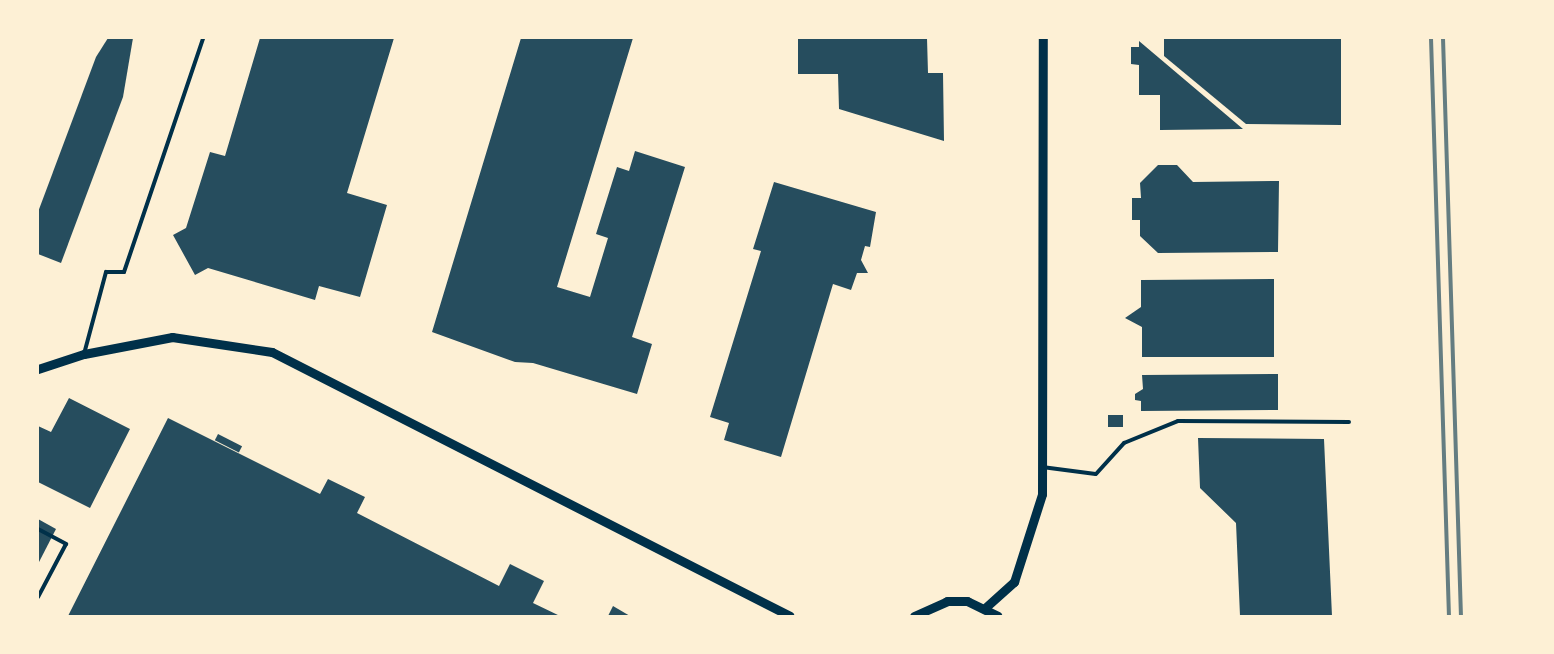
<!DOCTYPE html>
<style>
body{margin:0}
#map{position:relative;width:1554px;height:654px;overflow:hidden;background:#fdf0d5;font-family:"Work Sans",sans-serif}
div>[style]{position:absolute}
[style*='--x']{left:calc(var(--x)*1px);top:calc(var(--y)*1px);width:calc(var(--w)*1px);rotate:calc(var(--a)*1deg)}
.building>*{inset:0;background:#264d5e;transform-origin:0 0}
.service>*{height:4px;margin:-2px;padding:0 2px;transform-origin:2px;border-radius:2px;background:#003049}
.tertiary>*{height:9px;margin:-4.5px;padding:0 4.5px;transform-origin:4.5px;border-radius:4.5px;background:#003049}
.rail>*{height:4px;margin:-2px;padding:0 2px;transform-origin:2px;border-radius:2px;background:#657d81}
span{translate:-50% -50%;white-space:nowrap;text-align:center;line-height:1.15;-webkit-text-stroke:5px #fdf0d5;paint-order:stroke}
.frame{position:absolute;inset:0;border:39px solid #fdf0d5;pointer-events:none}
</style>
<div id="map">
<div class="building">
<i style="clip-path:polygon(108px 38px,133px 38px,123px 97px,61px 263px,38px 254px,38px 212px,96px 57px)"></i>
<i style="clip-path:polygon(260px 38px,394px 38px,347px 193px,387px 205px,360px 297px,319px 286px,315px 300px,208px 268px,195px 275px,173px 235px,186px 228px,210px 152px,225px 156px)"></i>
<i style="clip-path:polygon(521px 38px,633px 38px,557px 287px,590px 297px,608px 238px,596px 234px,617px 167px,629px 171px,635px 151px,685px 167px,632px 337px,652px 344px,637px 394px,533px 363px,515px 362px,432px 332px)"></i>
<i style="clip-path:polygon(798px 38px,927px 38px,928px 73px,943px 73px,944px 141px,839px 109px,838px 74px,798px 74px)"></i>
<i style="clip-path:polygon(1164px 38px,1341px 38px,1341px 125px,1246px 124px,1164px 56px)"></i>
<i style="clip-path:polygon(1139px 41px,1243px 129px,1160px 130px,1160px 95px,1139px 95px,1139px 65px,1131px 64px,1131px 47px,1139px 47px)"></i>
<i style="clip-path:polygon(1158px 165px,1177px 165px,1193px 182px,1279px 181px,1278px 252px,1158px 253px,1140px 236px,1140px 220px,1132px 220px,1132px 198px,1141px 198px,1140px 183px)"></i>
<i style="clip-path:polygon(774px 182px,876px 212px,870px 247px,865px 246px,861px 260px,868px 273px,857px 273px,851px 290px,833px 284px,781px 457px,724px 440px,729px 423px,710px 417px,761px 251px,753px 249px)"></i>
<i style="clip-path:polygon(1274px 279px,1274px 357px,1142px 357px,1142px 327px,1125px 318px,1141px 307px,1141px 280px)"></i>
<i style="clip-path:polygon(1278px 374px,1278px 410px,1141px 411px,1141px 401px,1135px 400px,1135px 394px,1143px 389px,1142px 375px)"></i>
<i style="clip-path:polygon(69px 398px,130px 429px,90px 508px,38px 482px,38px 426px,51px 432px)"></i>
<i style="left:1108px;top:415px;width:15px;height:12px"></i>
<i style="clip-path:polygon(168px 418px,320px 494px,328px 479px,365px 497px,357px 513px,499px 586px,510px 564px,544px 581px,533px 603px,560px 616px,68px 616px)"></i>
<i style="left:218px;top:434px;width:27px;height:7px;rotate:27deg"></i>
<i style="clip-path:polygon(1198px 438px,1324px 439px,1332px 616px,1240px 616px,1236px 523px,1200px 488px)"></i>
<i style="clip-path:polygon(38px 519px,56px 529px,38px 564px)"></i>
<i style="clip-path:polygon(613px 606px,630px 616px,608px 616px)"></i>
</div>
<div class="service">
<i style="--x:84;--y:354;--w:85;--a:-75"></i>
<i style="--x:106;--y:272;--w:18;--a:0"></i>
<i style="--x:124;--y:272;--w:247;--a:-71.3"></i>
<i style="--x:1042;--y:467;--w:54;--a:7.4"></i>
<i style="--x:1096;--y:474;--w:42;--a:-47.9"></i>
<i style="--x:1124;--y:443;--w:58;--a:-22.2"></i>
<i style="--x:1178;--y:421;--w:171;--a:0.3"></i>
<i style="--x:38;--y:529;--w:32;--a:28"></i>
<i style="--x:66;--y:544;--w:60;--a:117.8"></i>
</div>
<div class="tertiary">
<i style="--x:38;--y:369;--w:48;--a:-18.1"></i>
<i style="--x:84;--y:354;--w:90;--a:-10.9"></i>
<i style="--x:172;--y:337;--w:101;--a:8.5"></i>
<i style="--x:272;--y:352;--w:581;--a:27.01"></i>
<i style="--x:986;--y:607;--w:38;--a:-42"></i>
<i style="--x:1014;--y:582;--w:92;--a:-72.3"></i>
<i style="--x:1042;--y:494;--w:456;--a:-89.9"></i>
<i style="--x:914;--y:616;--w:36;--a:-24"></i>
<i style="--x:947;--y:601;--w:20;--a:0"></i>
<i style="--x:967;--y:601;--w:34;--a:26"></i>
</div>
<div class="rail">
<i style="--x:1431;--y:38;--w:578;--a:88.22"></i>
<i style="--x:1443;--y:38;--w:578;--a:88.22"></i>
</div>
<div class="frame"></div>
</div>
